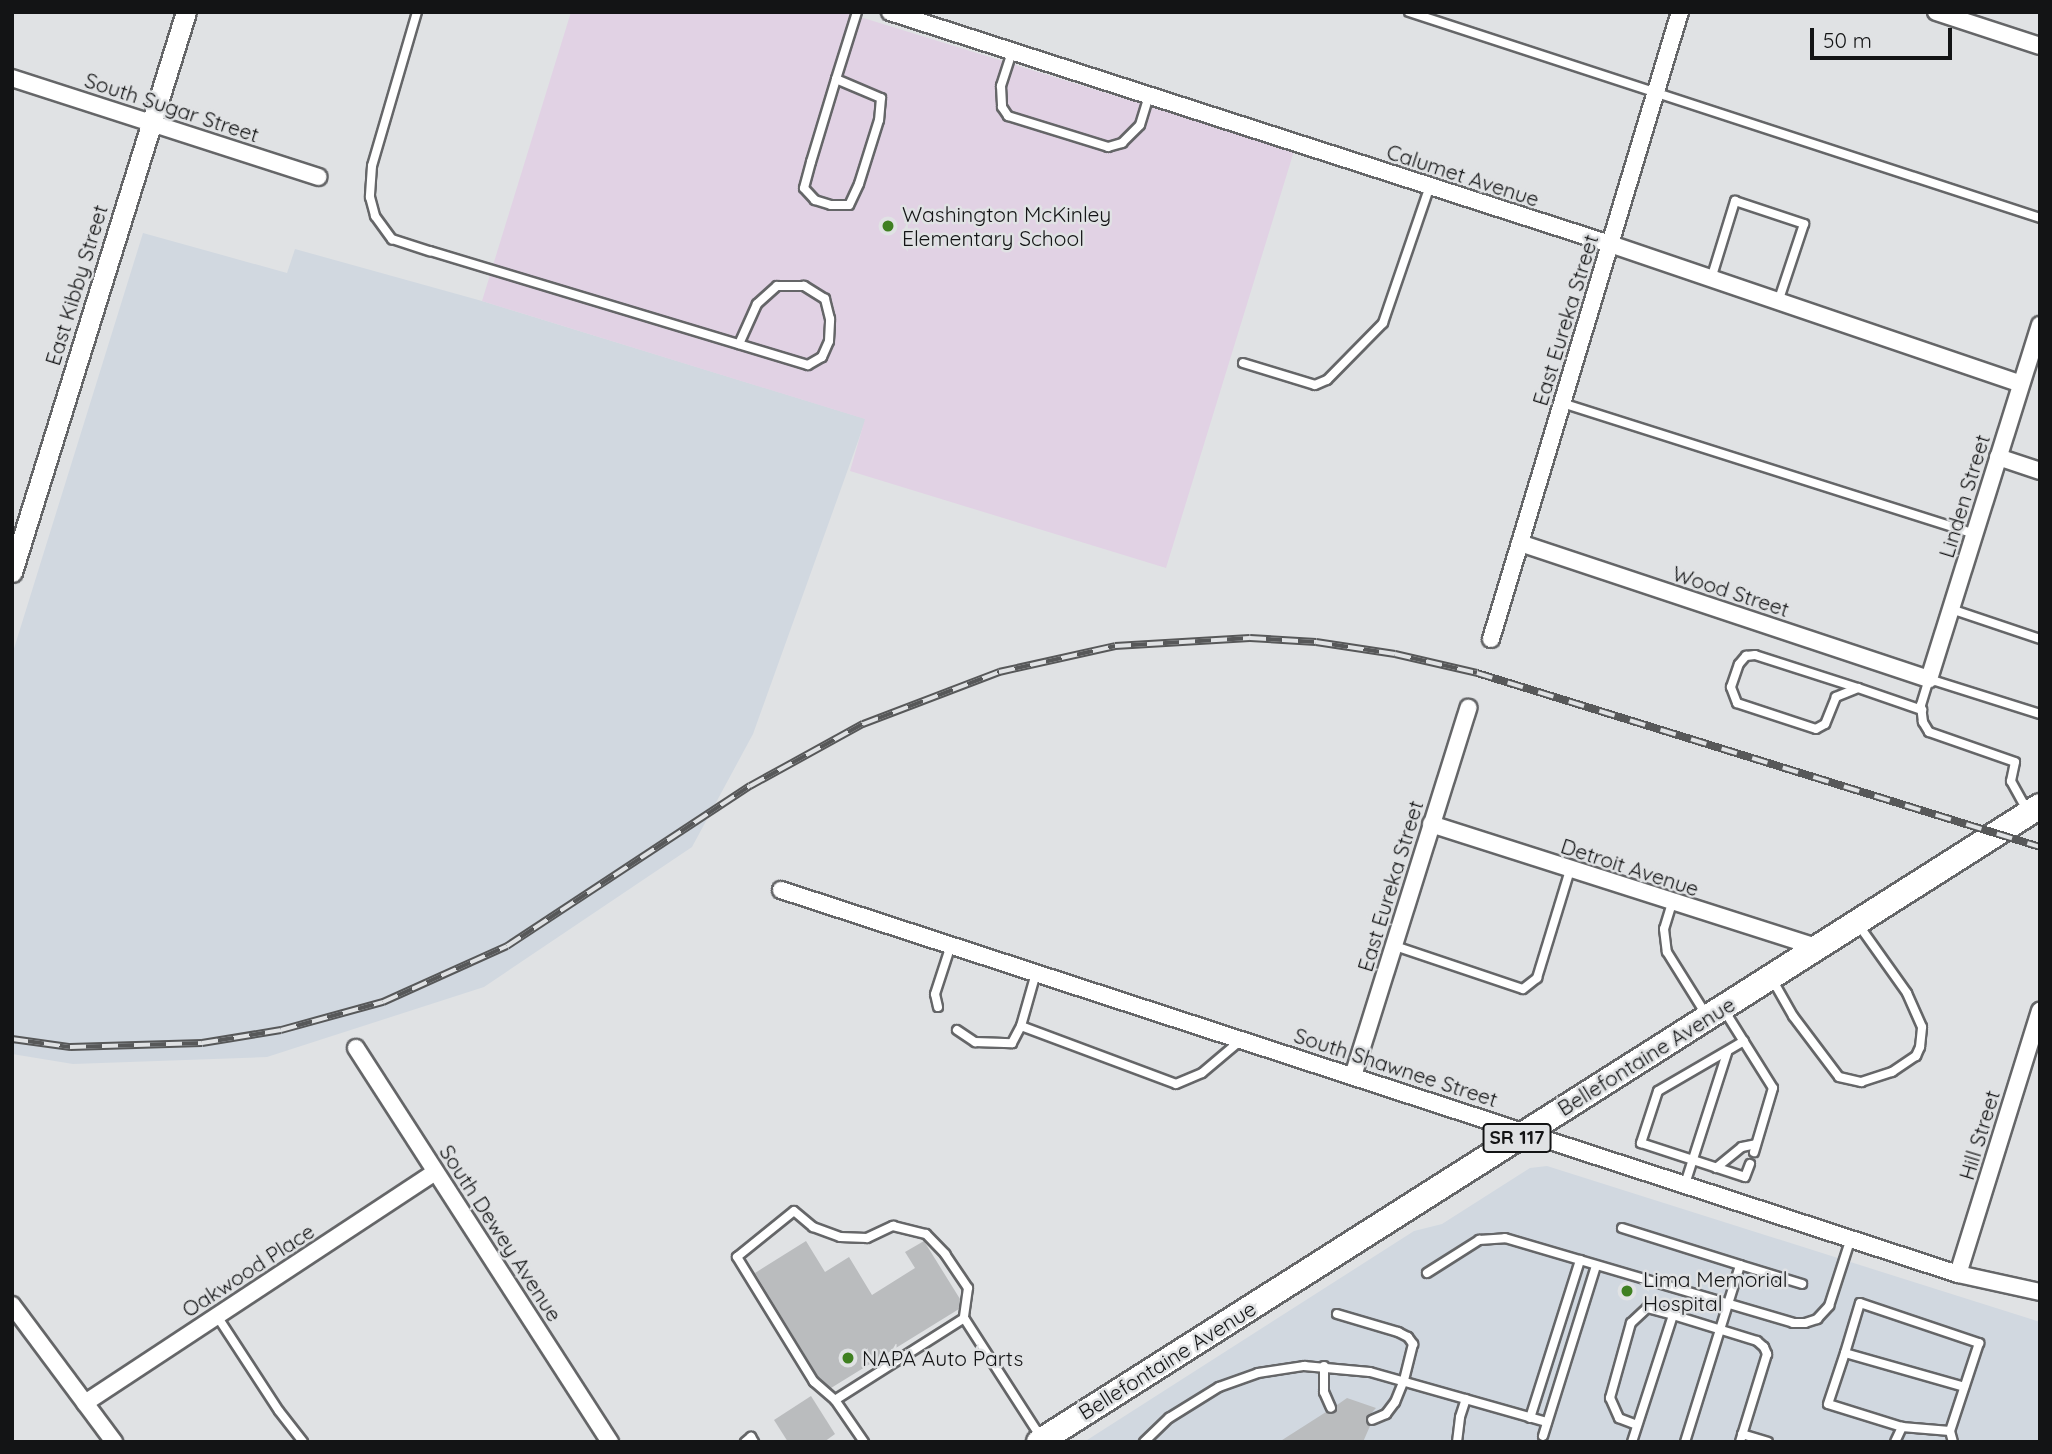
<!DOCTYPE html>
<style>
body{margin:0}
#map{position:relative;width:2052px;height:1454px;overflow:hidden;background:#e0e2e4;font-family:Quicksand,sans-serif}
div>[style]{position:absolute}
[style*='--x']{left:calc(var(--x)*1px);top:calc(var(--y)*1px);width:calc(var(--w)*1px);rotate:calc(var(--a)*1deg)}
.built>*{inset:0;background:#d1d8e0}
.education>*{inset:0;background:#e1d2e4}
.building>*{inset:0;background:#babcbe}
.roads{filter:drop-shadow(2px 0 #656668) drop-shadow(-2px 0 #656668) drop-shadow(0 2px #656668) drop-shadow(0 -2px #656668)}
.service>*{height:8px;margin:-4px;padding:0 4px;transform-origin:4px;border-radius:4px;background:#fff}
.minor>*{height:16px;margin:-8px;padding:0 8px;transform-origin:8px;border-radius:8px;background:#fff}
.tertiary>*{height:19px;margin:-9.5px;padding:0 9.5px;transform-origin:9.5px;border-radius:9.5px;background:#fff}
.primary>*{height:24px;margin:-12px;padding:0 12px;transform-origin:12px;border-radius:12px;background:#fff}
.rail>*{height:8px;margin-top:-4px;transform-origin:0;background:repeating-linear-gradient(90deg,#e0e2e4 0 16px,#575859 0 32px);box-sizing:border-box;border-block:2px solid #575859}
.dots>*{width:19px;height:19px;translate:-50% -50%;box-sizing:border-box;border:4px solid #e0e2e4;border-radius:50%}
span{translate:-50% -50%;white-space:nowrap;text-align:center;line-height:1.15;-webkit-text-stroke:5px #e0e2e4;paint-order:stroke}
.shield-label span{padding:2px 5px;background:#e0e2e4;border:2px solid;border-radius:5px;-webkit-text-stroke-width:0}
.shield-label{font-size:19px;color:#131415;font-weight:700}
.street-label{font-size:21px;color:#131415}
.poi-label{font-size:21px;color:#131415}
.left{translate:0 -50%;text-align:left}
.frame{position:absolute;inset:0;border:14px solid #131415;pointer-events:none}
.scale{position:absolute;left:1810px;top:28px;width:142px;height:32px;box-sizing:border-box;border:4px solid #131415;border-top:0;padding-left:9px;font-size:21px;line-height:24px;white-space:nowrap;color:#131415;-webkit-text-stroke:5px #e0e2e4;paint-order:stroke}
</style>
<div id="map">
<div class="built">
<i style="clip-path:polygon(143px 233px,287px 273px,295px 249px,482px 301px,866px 419px,753px 734px,692px 847px,484px 987px,267px 1057px,73px 1064px,12px 1054px,12px 655px)"></i>
<i style="clip-path:polygon(1547px 1166px,2040px 1322px,2040px 1442px,1084px 1442px,1414px 1231px,1442px 1224px,1530px 1168px)"></i>
</div>
<div class="education">
<i style="clip-path:polygon(571px 12px,844px 12px,1294px 151px,1166px 568px,850px 471px,865px 419px,482px 301px)"></i>
</div>
<div class="building">
<i style="clip-path:polygon(806px 1241px,825px 1272px,849px 1257px,872px 1295px,915px 1268px,905px 1252px,924px 1241px,960px 1299px,959px 1309px,831px 1388px,819px 1378px,755px 1273px)"></i>
<i style="clip-path:polygon(811px 1396px,835px 1434px,824px 1442px,788px 1442px,774px 1420px)"></i>
<i style="clip-path:polygon(1347px 1398px,1376px 1408px,1366px 1419px,1370px 1426px,1363px 1442px,1279px 1442px,1326px 1412px,1334px 1414px,1337px 1405px)"></i>
</div>
<div class="roads">
<div class="service">
<i style="--x:417;--y:12;--w:160;--a:106.3"></i>
<i style="--x:372;--y:166;--w:31;--a:94"></i>
<i style="--x:370;--y:197;--w:20;--a:75"></i>
<i style="--x:375;--y:216;--w:29;--a:54"></i>
<i style="--x:392;--y:239;--w:40;--a:18"></i>
<i style="--x:430;--y:251;--w:395;--a:16.8"></i>
<i style="--x:808;--y:365;--w:16;--a:-30"></i>
<i style="--x:822;--y:357;--w:17;--a:-66"></i>
<i style="--x:829;--y:341;--w:22;--a:-87"></i>
<i style="--x:830;--y:319;--w:21;--a:-104"></i>
<i style="--x:825;--y:299;--w:25;--a:-148"></i>
<i style="--x:804;--y:286;--w:27;--a:180"></i>
<i style="--x:777;--y:286;--w:27;--a:138"></i>
<i style="--x:757;--y:304;--w:44;--a:114.2"></i>
<i style="--x:1409;--y:12;--w:664;--a:18.08"></i>
<i style="--x:1012;--y:52;--w:36;--a:108"></i>
<i style="--x:1001;--y:86;--w:21;--a:87"></i>
<i style="--x:1002;--y:107;--w:11;--a:56"></i>
<i style="--x:1008;--y:116;--w:105;--a:17.2"></i>
<i style="--x:1108;--y:147;--w:15;--a:-16"></i>
<i style="--x:1122;--y:143;--w:25;--a:-45"></i>
<i style="--x:1140;--y:125;--w:30;--a:-73"></i>
<i style="--x:836;--y:79;--w:49;--a:22.9"></i>
<i style="--x:881;--y:98;--w:22;--a:95"></i>
<i style="--x:879;--y:120;--w:67;--a:107.4"></i>
<i style="--x:859;--y:184;--w:23;--a:115"></i>
<i style="--x:849;--y:205;--w:18;--a:180"></i>
<i style="--x:831;--y:205;--w:17;--a:-163"></i>
<i style="--x:815;--y:200;--w:16;--a:-133"></i>
<i style="--x:804;--y:188;--w:27;--a:-75"></i>
<i style="--x:811;--y:162;--w:87;--a:-73.2"></i>
<i style="--x:836;--y:79;--w:70;--a:-72.6"></i>
<i style="--x:1711;--y:279;--w:82;--a:-72.9"></i>
<i style="--x:1735;--y:201;--w:73;--a:18.4"></i>
<i style="--x:1804;--y:224;--w:82;--a:108.4"></i>
<i style="--x:1243;--y:363;--w:75;--a:17"></i>
<i style="--x:1315;--y:385;--w:13;--a:-23"></i>
<i style="--x:1327;--y:380;--w:80;--a:-45.5"></i>
<i style="--x:1383;--y:323;--w:145;--a:-71.1"></i>
<i style="--x:1562;--y:403;--w:432;--a:17.6"></i>
<i style="--x:1951;--y:609;--w:94;--a:18.6"></i>
<i style="--x:1858;--y:688;--w:24;--a:158"></i>
<i style="--x:1836;--y:697;--w:29;--a:112"></i>
<i style="--x:1825;--y:724;--w:10;--a:151"></i>
<i style="--x:1816;--y:729;--w:83;--a:-161.8"></i>
<i style="--x:1737;--y:703;--w:17;--a:-111"></i>
<i style="--x:1731;--y:687;--w:24;--a:-71"></i>
<i style="--x:1739;--y:664;--w:11;--a:-49"></i>
<i style="--x:1746;--y:656;--w:9;--a:-6"></i>
<i style="--x:1755;--y:655;--w:108;--a:17.8"></i>
<i style="--x:1858;--y:688;--w:68;--a:19"></i>
<i style="--x:2027;--y:810;--w:33;--a:-119"></i>
<i style="--x:2011;--y:781;--w:19;--a:-78"></i>
<i style="--x:2015;--y:762;--w:91;--a:-160.8"></i>
<i style="--x:1929;--y:732;--w:12;--a:-121"></i>
<i style="--x:1923;--y:722;--w:17;--a:-97"></i>
<i style="--x:1921;--y:705;--w:27;--a:-73"></i>
<i style="--x:1929;--y:679;--w:116;--a:17.5"></i>
<i style="--x:1672;--y:903;--w:27;--a:107"></i>
<i style="--x:1664;--y:929;--w:23;--a:83"></i>
<i style="--x:1667;--y:952;--w:75;--a:58"></i>
<i style="--x:1392;--y:945;--w:138;--a:18.6"></i>
<i style="--x:1523;--y:989;--w:18;--a:-38"></i>
<i style="--x:1537;--y:978;--w:113;--a:-73"></i>
<i style="--x:1036;--y:973;--w:55;--a:105.8"></i>
<i style="--x:1021;--y:1026;--w:165;--a:20.5"></i>
<i style="--x:1176;--y:1084;--w:28;--a:-23"></i>
<i style="--x:1202;--y:1073;--w:51;--a:-40.2"></i>
<i style="--x:1772;--y:979;--w:43;--a:60.4"></i>
<i style="--x:1793;--y:1016;--w:76;--a:53"></i>
<i style="--x:1839;--y:1077;--w:23;--a:13"></i>
<i style="--x:1861;--y:1082;--w:33;--a:-18"></i>
<i style="--x:1892;--y:1072;--w:29;--a:-34"></i>
<i style="--x:1916;--y:1056;--w:10;--a:-66"></i>
<i style="--x:1920;--y:1047;--w:20;--a:-84"></i>
<i style="--x:1922;--y:1027;--w:37;--a:-114"></i>
<i style="--x:1907;--y:993;--w:85;--a:-125.4"></i>
<i style="--x:938;--y:1007;--w:13;--a:-103"></i>
<i style="--x:935;--y:994;--w:52;--a:-71.9"></i>
<i style="--x:1724;--y:1010;--w:92;--a:57.9"></i>
<i style="--x:1773;--y:1088;--w:67;--a:106.5"></i>
<i style="--x:957;--y:1030;--w:22;--a:34"></i>
<i style="--x:975;--y:1042;--w:37;--a:2"></i>
<i style="--x:1012;--y:1043;--w:19;--a:-62"></i>
<i style="--x:1744;--y:1041;--w:99;--a:149.8"></i>
<i style="--x:1658;--y:1091;--w:55;--a:108.1"></i>
<i style="--x:1641;--y:1143;--w:109;--a:18.1"></i>
<i style="--x:1745;--y:1177;--w:14;--a:-69"></i>
<i style="--x:1716;--y:1168;--w:33;--a:-39"></i>
<i style="--x:1742;--y:1147;--w:14;--a:-12"></i>
<i style="--x:1685;--y:1184;--w:138;--a:-72.2"></i>
<i style="--x:1622;--y:1228;--w:124;--a:17.4"></i>
<i style="--x:1427;--y:1273;--w:62;--a:-32.4"></i>
<i style="--x:1479;--y:1240;--w:26;--a:-4"></i>
<i style="--x:1505;--y:1238;--w:300;--a:16.4"></i>
<i style="--x:1793;--y:1323;--w:12;--a:0"></i>
<i style="--x:1805;--y:1323;--w:13;--a:-18"></i>
<i style="--x:1817;--y:1319;--w:18;--a:-47"></i>
<i style="--x:1829;--y:1306;--w:71;--a:-72.1"></i>
<i style="--x:1337;--y:1314;--w:64;--a:16.4"></i>
<i style="--x:1398;--y:1332;--w:11;--a:27"></i>
<i style="--x:1408;--y:1337;--w:9;--a:54"></i>
<i style="--x:1413;--y:1344;--w:37;--a:104"></i>
<i style="--x:1404;--y:1380;--w:24;--a:112"></i>
<i style="--x:1395;--y:1402;--w:15;--a:127"></i>
<i style="--x:1386;--y:1414;--w:15;--a:157"></i>
<i style="--x:217;--y:1316;--w:113;--a:56.9"></i>
<i style="--x:279;--y:1411;--w:39;--a:52"></i>
<i style="--x:1845;--y:1353;--w:52;--a:-73.3"></i>
<i style="--x:1860;--y:1303;--w:126;--a:18.6"></i>
<i style="--x:1979;--y:1343;--w:93;--a:108.2"></i>
<i style="--x:1950;--y:1431;--w:11;--a:75"></i>
<i style="--x:1324;--y:1366;--w:26;--a:90"></i>
<i style="--x:1324;--y:1392;--w:17;--a:66"></i>
<i style="--x:835;--y:1400;--w:28;--a:-139"></i>
<i style="--x:814;--y:1382;--w:147;--a:-121.6"></i>
<i style="--x:737;--y:1257;--w:73;--a:-38.9"></i>
<i style="--x:794;--y:1211;--w:25;--a:40"></i>
<i style="--x:813;--y:1227;--w:29;--a:20"></i>
<i style="--x:840;--y:1237;--w:27;--a:2"></i>
<i style="--x:867;--y:1238;--w:29;--a:-25"></i>
<i style="--x:893;--y:1226;--w:34;--a:14"></i>
<i style="--x:926;--y:1234;--w:28;--a:46"></i>
<i style="--x:945;--y:1254;--w:41;--a:55.9"></i>
<i style="--x:968;--y:1288;--w:30;--a:98"></i>
<i style="--x:1530;--y:1418;--w:166;--a:-72.4"></i>
<i style="--x:1637;--y:1425;--w:19;--a:-159"></i>
<i style="--x:1619;--y:1418;--w:22;--a:-114"></i>
<i style="--x:1610;--y:1398;--w:78;--a:-74.4"></i>
<i style="--x:1631;--y:1323;--w:22;--a:-43"></i>
<i style="--x:1647;--y:1308;--w:27;--a:15"></i>
<i style="--x:1902;--y:1427;--w:77;--a:-162.7"></i>
<i style="--x:1828;--y:1404;--w:54;--a:-71.6"></i>
<i style="--x:1845;--y:1353;--w:124;--a:15.9"></i>
<i style="--x:1742;--y:1434;--w:27;--a:17"></i>
<i style="--x:1543;--y:1436;--w:178;--a:-72.7"></i>
<i style="--x:745;--y:1442;--w:8;--a:-40"></i>
<i style="--x:751;--y:1437;--w:6;--a:59"></i>
<i style="--x:864;--y:1442;--w:51;--a:-124.6"></i>
<i style="--x:835;--y:1400;--w:153;--a:-32.4"></i>
<i style="--x:964;--y:1318;--w:140;--a:57.2"></i>
<i style="--x:1144;--y:1442;--w:35;--a:-44"></i>
<i style="--x:1169;--y:1418;--w:59;--a:-31.8"></i>
<i style="--x:1219;--y:1387;--w:41;--a:-19.7"></i>
<i style="--x:1258;--y:1373;--w:47;--a:-8.7"></i>
<i style="--x:1304;--y:1366;--w:66;--a:5.2"></i>
<i style="--x:1370;--y:1372;--w:184;--a:15.8"></i>
<i style="--x:1457;--y:1442;--w:25;--a:-83"></i>
<i style="--x:1460;--y:1417;--w:19;--a:-72"></i>
<i style="--x:1632;--y:1442;--w:133;--a:-72.1"></i>
<i style="--x:1673;--y:1315;--w:88;--a:17.2"></i>
<i style="--x:1757;--y:1341;--w:9;--a:41"></i>
<i style="--x:1764;--y:1347;--w:8;--a:67"></i>
<i style="--x:1767;--y:1354;--w:92;--a:107.1"></i>
<i style="--x:1685;--y:1442;--w:185;--a:-72.7"></i>
<i style="--x:1740;--y:1265;--w:65;--a:17"></i>
<i style="--x:1895;--y:1442;--w:17;--a:-65"></i>
<i style="--x:1902;--y:1427;--w:48;--a:4.8"></i>
</div>
<div class="minor">
<i style="--x:890;--y:12;--w:756;--a:17.86"></i>
<i style="--x:1610;--y:244;--w:434;--a:18.8"></i>
<i style="--x:1936;--y:12;--w:109;--a:18.1"></i>
<i style="--x:12;--y:78;--w:322;--a:17.9"></i>
<i style="--x:1998;--y:457;--w:44;--a:18.4"></i>
<i style="--x:1520;--y:543;--w:431;--a:18.4"></i>
<i style="--x:1929;--y:679;--w:371;--a:-72.6"></i>
<i style="--x:1491;--y:639;--w:655;--a:-73.23"></i>
<i style="--x:1431;--y:824;--w:405;--a:17.7"></i>
<i style="--x:781;--y:890;--w:1238;--a:18.07"></i>
<i style="--x:1958;--y:1274;--w:84;--a:12.4"></i>
<i style="--x:356;--y:1048;--w:469;--a:57.2"></i>
<i style="--x:1353;--y:1076;--w:386;--a:-72.6"></i>
<i style="--x:1958;--y:1274;--w:276;--a:-72.7"></i>
<i style="--x:12;--y:1305;--w:171;--a:53.3"></i>
<i style="--x:85;--y:1403;--w:419;--a:-33.4"></i>
</div>
<div class="tertiary">
<i style="--x:12;--y:572;--w:586;--a:-72.74"></i>
</div>
<div class="primary">
<i style="--x:1039;--y:1442;--w:1186;--a:-32.43"></i>
</div>
</div>
<div class="rail">
<i style="--x:12;--y:1039;--w:59;--a:7.9"></i>
<i style="--x:70;--y:1047;--w:132;--a:-1.7"></i>
<i style="--x:202;--y:1043;--w:80;--a:-9.3"></i>
<i style="--x:281;--y:1030;--w:106;--a:-15.4"></i>
<i style="--x:383;--y:1002;--w:136;--a:-24.3"></i>
<i style="--x:507;--y:946;--w:291;--a:-33.4"></i>
<i style="--x:750;--y:786;--w:129;--a:-28.8"></i>
<i style="--x:863;--y:724;--w:146;--a:-20.9"></i>
<i style="--x:999;--y:672;--w:119;--a:-12.6"></i>
<i style="--x:1115;--y:646;--w:135;--a:-3.4"></i>
<i style="--x:1250;--y:638;--w:66;--a:3.5"></i>
<i style="--x:1316;--y:642;--w:80;--a:8.6"></i>
<i style="--x:1395;--y:654;--w:84;--a:13"></i>
<i style="--x:1477;--y:673;--w:589;--a:17.17"></i>
</div>
<div class="dots">
<i style="left:888px;top:226px;background:#3f8021"></i>
<i style="left:1627px;top:1291px;background:#3f8021"></i>
<i style="left:848px;top:1358px;background:#3f8021"></i>
</div>
<div class="shield-label">
<span style="left:1517px;top:1138px">SR 117</span>
</div>
<div class="street-label">
<span style="left:172px;top:107px;rotate:18deg">South Sugar Street</span>
<span style="left:1463px;top:175px;rotate:18deg">Calumet Avenue</span>
<span style="left:76px;top:285px;rotate:-73deg">East Kibby Street</span>
<span style="left:1565px;top:320px;rotate:-73deg">East Eureka Street</span>
<span style="left:1964px;top:496px;rotate:-73deg">Linden Street</span>
<span style="left:1731px;top:591px;rotate:18deg">Wood Street</span>
<span style="left:1630px;top:867px;rotate:18deg">Detroit Avenue</span>
<span style="left:1390px;top:886px;rotate:-73deg">East Eureka Street</span>
<span style="left:1646px;top:1056px;rotate:-32deg">Bellefontaine Avenue</span>
<span style="left:1396px;top:1067px;rotate:18deg">South Shawnee Street</span>
<span style="left:1979px;top:1135px;rotate:-73deg">Hill Street</span>
<span style="left:501px;top:1233px;rotate:57deg">South Dewey Avenue</span>
<span style="left:248px;top:1270px;rotate:-33deg">Oakwood Place</span>
<span style="left:1167px;top:1360px;rotate:-32deg">Bellefontaine Avenue</span>
</div>
<div class="poi-label">
<span class="left" style="left:902px;top:226px">Washington McKinley<br>Elementary School</span>
<span class="left" style="left:1643px;top:1291px">Lima Memorial<br>Hospital</span>
<span class="left" style="left:862px;top:1358px">NAPA Auto Parts</span>
</div>
<div class="frame"></div>
<div class="scale">50 m</div>
</div>
